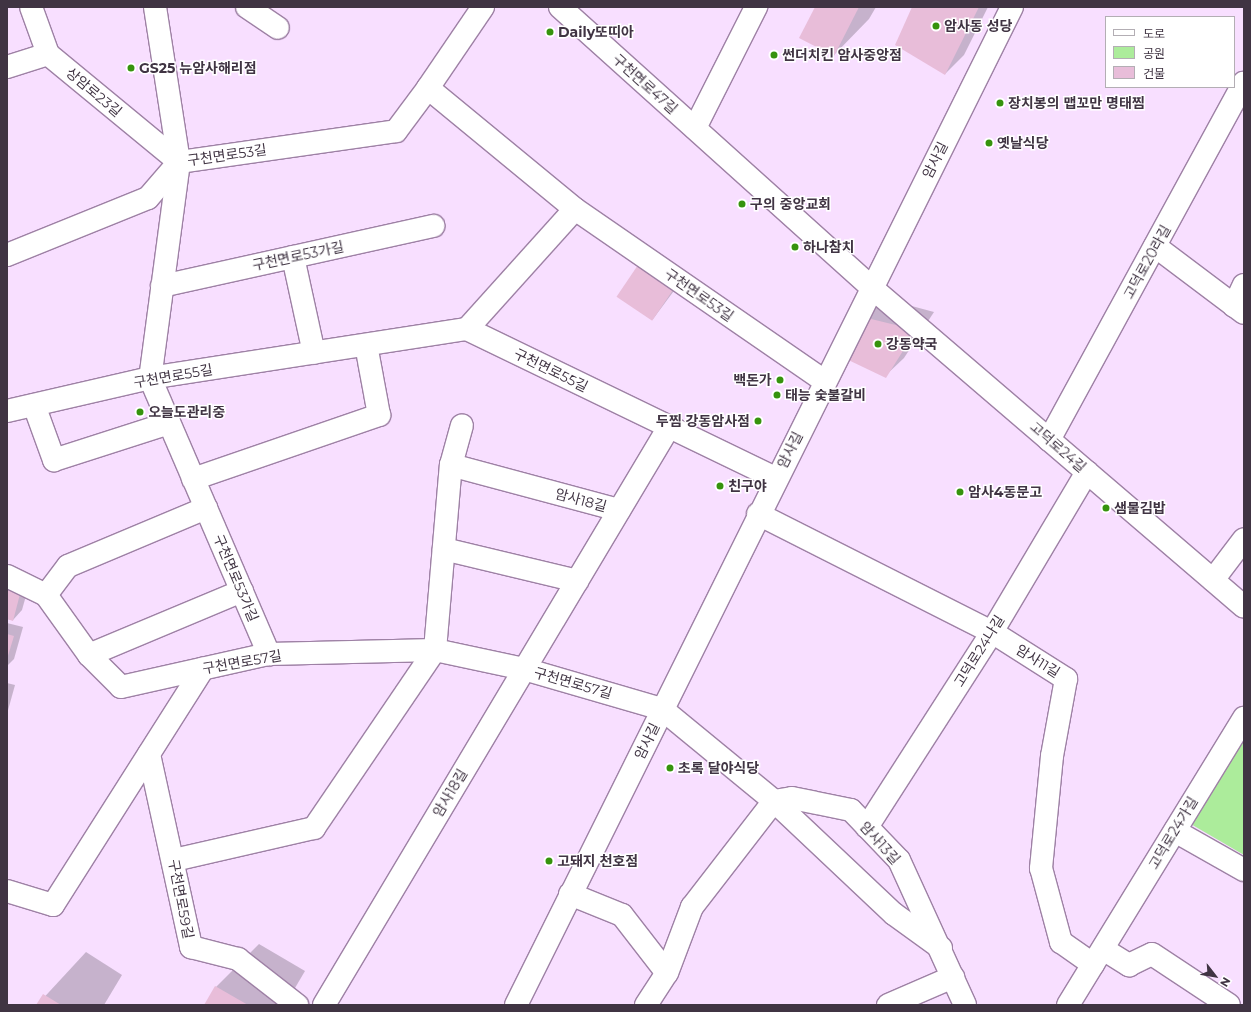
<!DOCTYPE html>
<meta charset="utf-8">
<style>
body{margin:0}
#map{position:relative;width:1251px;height:1012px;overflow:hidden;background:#f8dfff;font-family:Montserrat,"Noto Sans KR",sans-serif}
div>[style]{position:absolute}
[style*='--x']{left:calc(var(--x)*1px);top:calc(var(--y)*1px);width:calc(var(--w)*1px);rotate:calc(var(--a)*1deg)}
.green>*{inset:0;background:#acec9b}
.shadow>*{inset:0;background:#0003}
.building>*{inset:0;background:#e8bdd9;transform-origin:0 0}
.roads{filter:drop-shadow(1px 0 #9e81a5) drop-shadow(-1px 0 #9e81a5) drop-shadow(0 1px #9e81a5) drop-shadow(0 -1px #9e81a5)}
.minor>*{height:22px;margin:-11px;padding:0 11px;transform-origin:11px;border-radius:11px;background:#fff}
.dots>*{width:11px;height:11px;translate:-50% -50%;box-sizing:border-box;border:2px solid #fff;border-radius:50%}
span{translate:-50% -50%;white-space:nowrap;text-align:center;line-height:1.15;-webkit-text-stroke:3px #fff;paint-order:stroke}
.poi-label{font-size:14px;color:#403443;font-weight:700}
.left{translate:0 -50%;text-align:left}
.right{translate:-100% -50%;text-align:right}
.street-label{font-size:14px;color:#403443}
.frame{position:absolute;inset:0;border:8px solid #403443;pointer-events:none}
.legend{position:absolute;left:1105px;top:16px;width:130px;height:72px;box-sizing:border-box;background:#fff;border:1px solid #b3aeb4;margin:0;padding:5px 7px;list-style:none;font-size:12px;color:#403443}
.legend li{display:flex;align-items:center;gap:8px;height:20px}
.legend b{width:20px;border:1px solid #b3aeb4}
.north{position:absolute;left:1195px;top:956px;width:40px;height:40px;-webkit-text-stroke:3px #fff;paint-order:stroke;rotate:121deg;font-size:11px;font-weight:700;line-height:16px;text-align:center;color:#403443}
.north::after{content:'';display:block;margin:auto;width:14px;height:18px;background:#403443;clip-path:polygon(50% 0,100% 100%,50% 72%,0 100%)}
</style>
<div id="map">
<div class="green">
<i style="clip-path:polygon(1244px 734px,1244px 855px,1189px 823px)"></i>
</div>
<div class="shadow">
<i style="clip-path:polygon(816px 7px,876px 7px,869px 19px,834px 55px)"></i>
<i style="clip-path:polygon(913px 7px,988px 7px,964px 55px,945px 74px)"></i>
<i style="clip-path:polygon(685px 276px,653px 319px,619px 297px)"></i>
<i style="clip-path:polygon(882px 298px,934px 312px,904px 358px,885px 376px,863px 317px)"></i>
<i style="clip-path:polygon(7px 574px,29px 585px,22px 610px,13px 620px,7px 619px)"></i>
<i style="clip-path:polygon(7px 623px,23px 627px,14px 659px,7px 666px)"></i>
<i style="clip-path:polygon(7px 683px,15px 685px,7px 714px)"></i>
<i style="clip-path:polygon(259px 944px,305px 971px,285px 1005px,205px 1005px,216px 987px)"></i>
<i style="clip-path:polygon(86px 952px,122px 975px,104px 1005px,37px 1005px)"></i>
</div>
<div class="building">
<i style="clip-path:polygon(815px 7px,859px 7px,834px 56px,799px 38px)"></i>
<i style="clip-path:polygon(912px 7px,979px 7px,945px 75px,895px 45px)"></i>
<i style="left:640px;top:262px;width:43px;height:42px;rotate:34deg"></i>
<i style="clip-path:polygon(863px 317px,916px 330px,886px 378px,842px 357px)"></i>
<i style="clip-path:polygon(7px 588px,20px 594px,13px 621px,7px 619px)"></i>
<i style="clip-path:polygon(7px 634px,14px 636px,7px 659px)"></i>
<i style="clip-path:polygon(215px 986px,248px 1005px,204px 1005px)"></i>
<i style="clip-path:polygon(43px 994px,61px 1005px,36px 1005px)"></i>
</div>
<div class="roads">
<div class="minor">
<i style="--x:31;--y:7;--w:50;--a:70.1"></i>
<i style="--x:48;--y:54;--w:170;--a:39.5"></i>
<i style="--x:155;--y:7;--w:157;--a:81.2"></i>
<i style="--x:179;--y:162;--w:218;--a:97.6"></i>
<i style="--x:150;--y:378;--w:301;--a:66.7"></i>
<i style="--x:247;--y:7;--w:37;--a:34"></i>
<i style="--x:483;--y:7;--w:98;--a:124.2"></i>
<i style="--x:428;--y:88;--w:190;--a:39.5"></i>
<i style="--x:575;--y:209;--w:303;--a:34.6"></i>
<i style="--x:560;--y:7;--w:418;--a:42"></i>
<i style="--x:871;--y:287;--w:491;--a:40.6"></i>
<i style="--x:7;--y:67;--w:43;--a:-17.6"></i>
<i style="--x:695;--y:128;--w:136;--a:-63.2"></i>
<i style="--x:1155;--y:246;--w:111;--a:37"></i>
<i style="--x:7;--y:255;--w:152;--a:-22"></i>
<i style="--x:148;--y:198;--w:48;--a:-49.3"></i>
<i style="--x:179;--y:162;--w:219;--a:-8.1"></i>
<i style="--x:396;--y:131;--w:54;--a:-53.3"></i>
<i style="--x:293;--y:257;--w:98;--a:77.7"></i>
<i style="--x:162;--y:286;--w:278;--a:-12.5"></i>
<i style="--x:1234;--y:306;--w:23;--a:-65"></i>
<i style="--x:467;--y:329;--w:161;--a:-48"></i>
<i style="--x:34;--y:405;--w:59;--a:70"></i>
<i style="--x:54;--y:460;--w:121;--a:-17.8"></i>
<i style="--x:7;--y:411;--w:147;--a:-13"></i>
<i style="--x:150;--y:378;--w:321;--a:-8.8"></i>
<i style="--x:467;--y:329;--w:342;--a:25.8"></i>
<i style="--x:1049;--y:440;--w:407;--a:-61.4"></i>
<i style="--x:451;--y:465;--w:174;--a:15"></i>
<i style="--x:193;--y:479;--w:197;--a:-19"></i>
<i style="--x:379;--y:415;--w:71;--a:-100.5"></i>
<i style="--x:758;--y:514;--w:262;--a:26.8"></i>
<i style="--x:992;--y:632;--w:88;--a:32.4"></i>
<i style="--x:1066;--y:679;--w:78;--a:100.3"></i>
<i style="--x:1052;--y:756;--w:113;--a:95.6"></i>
<i style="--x:1041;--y:868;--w:77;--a:74.9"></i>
<i style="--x:1061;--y:942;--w:39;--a:35"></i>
<i style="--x:444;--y:549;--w:137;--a:13.5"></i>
<i style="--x:7;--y:576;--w:43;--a:26"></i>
<i style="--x:46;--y:595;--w:74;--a:54.4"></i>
<i style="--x:89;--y:655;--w:45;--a:45"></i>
<i style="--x:121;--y:687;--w:152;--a:-12.6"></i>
<i style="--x:269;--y:654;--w:166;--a:-1.4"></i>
<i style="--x:435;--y:650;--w:91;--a:12.1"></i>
<i style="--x:524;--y:669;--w:144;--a:16.2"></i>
<i style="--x:662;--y:709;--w:145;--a:39.4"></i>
<i style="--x:774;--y:801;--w:165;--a:43.3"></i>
<i style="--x:894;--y:914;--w:58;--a:35.9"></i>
<i style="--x:1213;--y:580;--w:51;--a:-52.9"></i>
<i style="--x:46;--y:595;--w:36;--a:-53"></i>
<i style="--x:68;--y:566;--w:150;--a:-22.8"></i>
<i style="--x:89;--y:655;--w:166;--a:-22.7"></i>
<i style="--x:149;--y:754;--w:198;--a:77.7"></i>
<i style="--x:191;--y:947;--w:49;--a:14.3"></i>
<i style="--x:238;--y:959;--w:75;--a:37.9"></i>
<i style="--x:867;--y:827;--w:232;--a:-57.3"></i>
<i style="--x:992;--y:632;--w:186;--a:-59.3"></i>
<i style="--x:1175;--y:831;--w:79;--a:29.5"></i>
<i style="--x:174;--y:860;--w:144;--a:-12.9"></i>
<i style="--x:314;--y:828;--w:215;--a:-55.8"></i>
<i style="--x:435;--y:650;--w:186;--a:-85.1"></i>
<i style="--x:451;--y:465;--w:41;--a:-74.6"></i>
<i style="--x:7;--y:891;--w:48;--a:16.9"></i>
<i style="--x:53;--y:905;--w:280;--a:-57.6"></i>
<i style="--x:570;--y:894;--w:56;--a:22"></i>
<i style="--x:622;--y:915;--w:73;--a:52.2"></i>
<i style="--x:1103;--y:949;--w:31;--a:32"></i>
<i style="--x:1129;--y:965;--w:25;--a:-26"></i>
<i style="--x:1152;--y:954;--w:92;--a:33.5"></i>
<i style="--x:324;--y:1005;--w:673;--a:-59.17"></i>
<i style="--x:516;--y:1005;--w:1114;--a:-63.57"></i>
<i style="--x:646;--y:1005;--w:38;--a:-57"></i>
<i style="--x:667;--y:973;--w:71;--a:-69.3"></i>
<i style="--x:692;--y:907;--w:134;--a:-52.3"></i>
<i style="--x:774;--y:801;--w:18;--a:-9"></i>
<i style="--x:792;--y:798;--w:60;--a:11.5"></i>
<i style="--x:851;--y:810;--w:69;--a:46.2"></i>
<i style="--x:899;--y:860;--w:159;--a:65.5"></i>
<i style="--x:888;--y:1005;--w:71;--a:-23.3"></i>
<i style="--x:1068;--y:1005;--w:337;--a:-58.5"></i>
</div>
</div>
<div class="dots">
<i style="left:936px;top:26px;background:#36930d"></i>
<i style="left:550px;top:32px;background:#36930d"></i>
<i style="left:774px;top:55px;background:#36930d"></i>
<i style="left:131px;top:68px;background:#36930d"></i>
<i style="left:1000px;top:103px;background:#36930d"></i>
<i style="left:989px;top:143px;background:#36930d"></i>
<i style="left:742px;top:204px;background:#36930d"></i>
<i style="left:795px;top:247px;background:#36930d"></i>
<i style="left:878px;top:344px;background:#36930d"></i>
<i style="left:780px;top:380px;background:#36930d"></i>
<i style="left:777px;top:395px;background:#36930d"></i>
<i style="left:140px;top:412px;background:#36930d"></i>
<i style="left:758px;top:421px;background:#36930d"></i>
<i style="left:720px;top:486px;background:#36930d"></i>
<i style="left:960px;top:492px;background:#36930d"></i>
<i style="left:1106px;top:508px;background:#36930d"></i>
<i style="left:670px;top:768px;background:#36930d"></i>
<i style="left:549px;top:861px;background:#36930d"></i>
</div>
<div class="poi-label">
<span class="left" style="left:944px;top:26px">암사동 성당</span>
<span class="left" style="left:558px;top:32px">Daily또띠아</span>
<span class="left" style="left:782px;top:55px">썬더치킨 암사중앙점</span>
<span class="left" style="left:139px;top:68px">GS25 뉴암사해리점</span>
<span class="left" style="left:1008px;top:103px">장치봉의 맵꼬만 명태찜</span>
<span class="left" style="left:997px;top:143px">옛날식당</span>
<span class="left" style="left:750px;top:204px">구의 중앙교회</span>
<span class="left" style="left:803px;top:247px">하나참치</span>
<span class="left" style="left:886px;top:344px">강동약국</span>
<span class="right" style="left:772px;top:380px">백돈가</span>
<span class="left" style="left:785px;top:395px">태능 숯불갈비</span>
<span class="left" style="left:148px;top:412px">오늘도관리중</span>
<span class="right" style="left:750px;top:421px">두찜 강동암사점</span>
<span class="left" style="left:728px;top:486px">친구야</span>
<span class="left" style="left:968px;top:492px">암사4동문고</span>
<span class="left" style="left:1114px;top:508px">샘물김밥</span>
<span class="left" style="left:678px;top:768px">초록 달야식당</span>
<span class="left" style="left:557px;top:861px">고돼지 천호점</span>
</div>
<div class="street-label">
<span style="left:645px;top:84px;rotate:42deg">구천면로47길</span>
<span style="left:94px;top:92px;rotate:40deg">상암로23길</span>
<span style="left:227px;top:155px;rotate:-8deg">구천면로53길</span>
<span style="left:935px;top:160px;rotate:-63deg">암사길</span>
<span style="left:298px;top:256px;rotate:-12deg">구천면로53가길</span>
<span style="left:1147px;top:262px;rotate:-61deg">고덕로20라길</span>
<span style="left:699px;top:295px;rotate:35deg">구천면로53길</span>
<span style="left:551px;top:370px;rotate:26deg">구천면로55길</span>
<span style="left:173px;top:376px;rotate:-10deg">구천면로55길</span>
<span style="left:1058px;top:447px;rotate:41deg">고덕로24길</span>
<span style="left:790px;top:450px;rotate:-63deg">암사길</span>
<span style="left:581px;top:500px;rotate:15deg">암사18길</span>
<span style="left:236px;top:578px;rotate:67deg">구천면로53가길</span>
<span style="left:979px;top:651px;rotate:-58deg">고덕로24나길</span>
<span style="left:1038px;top:661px;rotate:32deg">암사11길</span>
<span style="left:242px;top:662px;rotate:-10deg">구천면로57길</span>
<span style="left:573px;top:683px;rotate:16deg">구천면로57길</span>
<span style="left:647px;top:741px;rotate:-64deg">암사길</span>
<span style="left:450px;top:793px;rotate:-59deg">암사18길</span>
<span style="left:1173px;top:833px;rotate:-59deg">고덕로24가길</span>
<span style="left:880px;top:843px;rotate:48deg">암사13길</span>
<span style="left:181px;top:899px;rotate:79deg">구천면로59길</span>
</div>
<div class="frame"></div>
<ul class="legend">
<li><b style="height:5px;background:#fff"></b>도로</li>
<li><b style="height:11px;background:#acec9b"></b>공원</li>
<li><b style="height:11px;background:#e8bdd9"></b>건물</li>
</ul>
<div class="north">N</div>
</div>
